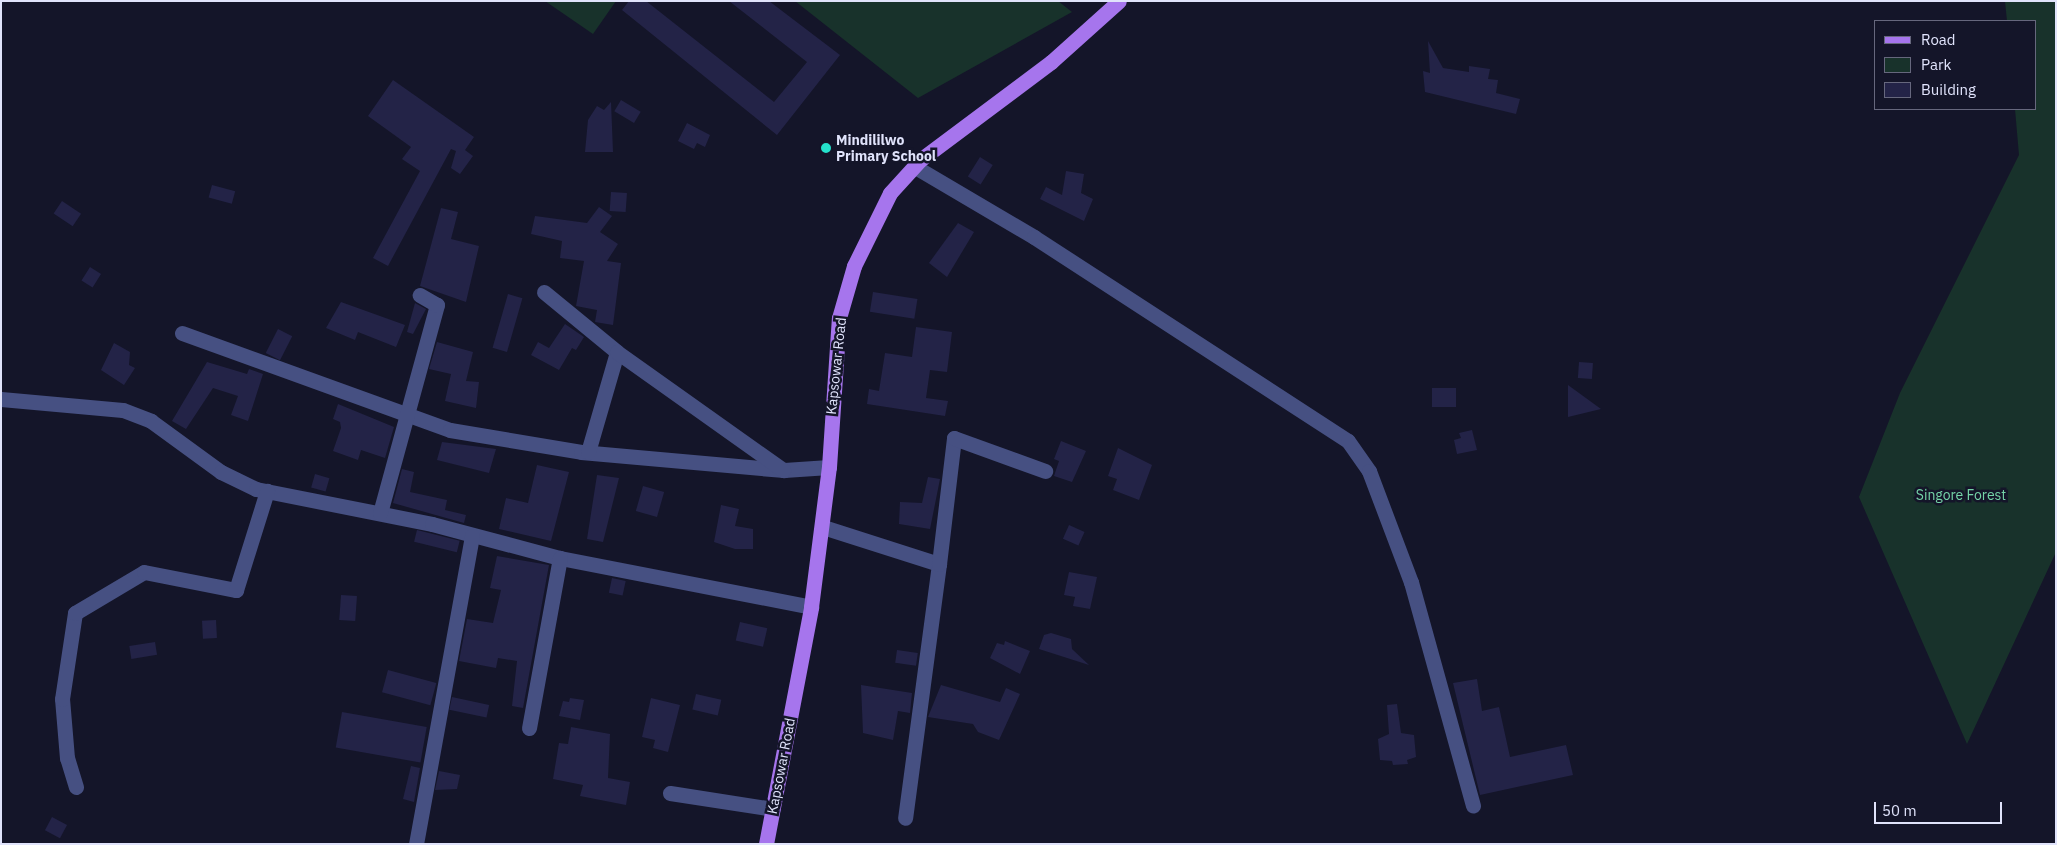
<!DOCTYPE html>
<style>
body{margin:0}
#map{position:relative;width:2057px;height:845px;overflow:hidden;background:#141529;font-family:"IBM Plex Sans",sans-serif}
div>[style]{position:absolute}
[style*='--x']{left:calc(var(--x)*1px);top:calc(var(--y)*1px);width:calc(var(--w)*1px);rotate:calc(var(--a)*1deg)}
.green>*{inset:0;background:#18322b}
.building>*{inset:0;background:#232347;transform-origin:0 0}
.minor>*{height:15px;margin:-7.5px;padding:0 7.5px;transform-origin:7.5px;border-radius:7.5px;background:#465082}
.major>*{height:15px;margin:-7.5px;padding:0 7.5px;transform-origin:7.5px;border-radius:7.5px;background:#a675ed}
.dots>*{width:14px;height:14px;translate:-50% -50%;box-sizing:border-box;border:2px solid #141529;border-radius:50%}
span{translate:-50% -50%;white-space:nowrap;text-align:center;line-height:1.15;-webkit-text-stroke:5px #141529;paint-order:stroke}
.poi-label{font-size:14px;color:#e0e3fb;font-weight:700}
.left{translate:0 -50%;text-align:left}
.street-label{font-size:14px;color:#e0e3fb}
.park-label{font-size:14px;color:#74d3a7}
.frame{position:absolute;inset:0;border:2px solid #e0e3fb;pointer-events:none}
.legend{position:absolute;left:1874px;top:20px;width:162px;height:90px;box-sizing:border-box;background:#141529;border:1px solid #66677d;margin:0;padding:6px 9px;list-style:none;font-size:15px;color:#e0e3fb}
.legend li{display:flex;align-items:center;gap:10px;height:25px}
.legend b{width:25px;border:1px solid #66677d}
.scale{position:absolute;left:1874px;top:802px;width:128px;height:22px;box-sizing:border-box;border:2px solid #e0e3fb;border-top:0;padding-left:6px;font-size:15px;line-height:18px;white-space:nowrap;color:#e0e3fb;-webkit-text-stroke:4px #141529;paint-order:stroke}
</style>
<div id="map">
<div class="green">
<i style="clip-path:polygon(545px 1px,616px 1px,593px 34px)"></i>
<i style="clip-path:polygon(795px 1px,1058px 1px,1072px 12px,918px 98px)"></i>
<i style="clip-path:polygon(2005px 1px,2056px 1px,2056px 552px,1967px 744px,1859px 497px,1900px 393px,2019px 155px,2015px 109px,2036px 109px,2036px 21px,2007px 21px)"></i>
</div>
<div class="building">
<i style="clip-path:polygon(629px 1px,646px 1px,774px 102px,807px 62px,729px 1px,769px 1px,840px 55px,777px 135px,622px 10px)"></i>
<i style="clip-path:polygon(1428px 41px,1443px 68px,1469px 72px,1469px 66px,1490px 69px,1488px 79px,1498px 80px,1496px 93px,1520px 99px,1516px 114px,1425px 92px,1423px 71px,1430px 73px)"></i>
<i style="clip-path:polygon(393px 80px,474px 137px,465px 150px,473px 156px,460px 174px,451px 168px,456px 151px,451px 149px,388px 266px,373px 258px,420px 171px,402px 159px,411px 147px,368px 116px)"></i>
<i style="left:621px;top:100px;width:23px;height:13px;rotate:31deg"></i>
<i style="clip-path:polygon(611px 102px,613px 152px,585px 152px,588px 120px,597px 106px,604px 110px)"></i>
<i style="clip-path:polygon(687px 123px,710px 135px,705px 147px,697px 143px,694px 149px,678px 141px)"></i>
<i style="left:980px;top:157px;width:15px;height:23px;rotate:32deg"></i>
<i style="clip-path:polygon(1066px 171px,1084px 174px,1081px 193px,1093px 199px,1084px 221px,1040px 199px,1046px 187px,1062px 195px)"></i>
<i style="left:212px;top:185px;width:24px;height:13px;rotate:15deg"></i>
<i style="left:611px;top:192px;width:16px;height:19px;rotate:4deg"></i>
<i style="left:62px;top:201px;width:23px;height:15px;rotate:34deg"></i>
<i style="clip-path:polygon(599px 207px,612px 216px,600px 232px,618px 244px,607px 261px,621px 263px,613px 325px,595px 322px,597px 310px,576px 306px,584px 261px,560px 258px,562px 241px,531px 234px,535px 216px,587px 223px)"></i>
<i style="clip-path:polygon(441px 208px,458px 212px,451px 239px,479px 246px,466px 302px,420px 286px)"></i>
<i style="clip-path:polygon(958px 223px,974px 232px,947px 277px,929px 263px)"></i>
<i style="left:90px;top:267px;width:13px;height:16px;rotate:32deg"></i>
<i style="left:873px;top:292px;width:45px;height:20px;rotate:9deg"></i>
<i style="left:508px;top:294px;width:15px;height:56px;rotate:16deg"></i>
<i style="clip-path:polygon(341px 302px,405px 325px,396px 347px,358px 332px,355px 340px,326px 328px)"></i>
<i style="clip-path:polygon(415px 303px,426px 309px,413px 334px,407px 332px)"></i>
<i style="clip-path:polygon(565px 324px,584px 337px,576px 350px,572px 348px,559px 370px,531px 355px,538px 342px,549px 348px)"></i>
<i style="clip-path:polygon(916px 327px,952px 332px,947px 372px,930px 370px,926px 398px,948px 401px,945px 416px,867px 404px,869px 389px,879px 391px,885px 353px,912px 357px)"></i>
<i style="left:278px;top:329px;width:16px;height:27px;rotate:27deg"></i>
<i style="clip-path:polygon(437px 342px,473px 352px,466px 381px,479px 382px,476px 408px,445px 401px,451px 374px,429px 369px)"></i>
<i style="clip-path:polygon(114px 343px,130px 352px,129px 365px,135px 368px,124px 385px,101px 370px)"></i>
<i style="clip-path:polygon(207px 362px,247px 374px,249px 369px,263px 374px,248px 421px,231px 415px,238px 396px,213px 388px,186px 429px,172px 421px)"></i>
<i style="left:1579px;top:362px;width:14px;height:16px;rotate:4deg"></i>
<i style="clip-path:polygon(1568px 385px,1601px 409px,1568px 417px)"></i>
<i style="left:1456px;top:388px;width:19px;height:24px;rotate:90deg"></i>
<i style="clip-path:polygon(338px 404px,394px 427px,385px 458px,361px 450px,358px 460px,333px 451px,341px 428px,340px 422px,333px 419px)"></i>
<i style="clip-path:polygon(1472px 430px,1477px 450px,1457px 454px,1454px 440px,1461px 438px,1459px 433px)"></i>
<i style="clip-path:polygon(1061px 441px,1086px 451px,1072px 482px,1054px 476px,1059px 461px,1054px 459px)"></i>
<i style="clip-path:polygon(442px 442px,496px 449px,489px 473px,437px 460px)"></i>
<i style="clip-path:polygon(1118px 448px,1152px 465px,1139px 500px,1113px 490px,1117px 479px,1108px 476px)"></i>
<i style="clip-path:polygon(537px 465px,569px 472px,551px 541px,499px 529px,506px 498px,528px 503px)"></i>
<i style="clip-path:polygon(402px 469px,414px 472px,410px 492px,447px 500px,445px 510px,466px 515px,464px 523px,393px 503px)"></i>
<i style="left:315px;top:474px;width:15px;height:14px;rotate:16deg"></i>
<i style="clip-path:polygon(597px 475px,619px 478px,603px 542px,587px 539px)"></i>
<i style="clip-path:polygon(928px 477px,940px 479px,930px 529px,899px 524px,900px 502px,922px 503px)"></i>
<i style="left:643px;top:486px;width:22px;height:26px;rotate:16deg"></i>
<i style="clip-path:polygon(721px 505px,739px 509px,735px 526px,753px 529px,753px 549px,735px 549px,714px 542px)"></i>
<i style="left:1069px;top:525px;width:17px;height:15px;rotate:24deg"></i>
<i style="left:417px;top:530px;width:44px;height:12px;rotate:14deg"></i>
<i style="clip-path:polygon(497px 556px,549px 565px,523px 708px,512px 706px,517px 661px,498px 658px,496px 668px,459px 661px,467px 619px,493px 623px,501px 590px,490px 588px)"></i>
<i style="clip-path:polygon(1069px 572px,1097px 577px,1090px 609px,1073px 606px,1075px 597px,1064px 595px)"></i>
<i style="left:612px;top:578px;width:14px;height:15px;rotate:12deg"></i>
<i style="left:341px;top:595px;width:16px;height:25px;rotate:4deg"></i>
<i style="left:216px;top:620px;width:18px;height:14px;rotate:87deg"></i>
<i style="left:740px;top:622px;width:28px;height:19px;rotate:13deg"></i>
<i style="clip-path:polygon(1051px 633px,1071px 639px,1072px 649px,1089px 665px,1039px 649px,1044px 635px)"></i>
<i style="clip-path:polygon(1005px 641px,1030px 651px,1020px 674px,990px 658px,997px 643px,1004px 645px)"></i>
<i style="left:155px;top:642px;width:13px;height:26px;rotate:81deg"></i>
<i style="left:897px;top:650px;width:21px;height:13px;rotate:8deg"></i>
<i style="left:388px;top:670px;width:50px;height:23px;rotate:15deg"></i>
<i style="clip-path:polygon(1477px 679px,1482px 711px,1499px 707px,1510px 757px,1566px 745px,1573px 775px,1480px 795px,1453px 683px)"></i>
<i style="clip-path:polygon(861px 685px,912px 693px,910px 713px,898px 711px,893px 740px,863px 733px)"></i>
<i style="clip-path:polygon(941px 685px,1000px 702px,1006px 688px,1020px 694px,999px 740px,978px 732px,973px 724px,928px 717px)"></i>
<i style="left:696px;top:694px;width:26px;height:16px;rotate:13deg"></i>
<i style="left:452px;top:697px;width:38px;height:13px;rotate:12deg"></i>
<i style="clip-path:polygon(570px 698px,584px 700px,580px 720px,559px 716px,563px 701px,569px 702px)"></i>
<i style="clip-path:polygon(651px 698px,680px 705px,668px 752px,653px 748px,655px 740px,642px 737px)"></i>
<i style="clip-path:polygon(1397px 704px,1401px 733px,1414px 735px,1416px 757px,1407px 760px,1408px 764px,1393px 765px,1392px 761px,1380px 760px,1378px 739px,1389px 734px,1387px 705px)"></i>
<i style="left:342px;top:712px;width:86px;height:36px;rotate:10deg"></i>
<i style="clip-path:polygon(571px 727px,610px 734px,608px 778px,630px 782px,626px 805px,580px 796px,583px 785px,553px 779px,559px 743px,568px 744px)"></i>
<i style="clip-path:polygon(411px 766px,420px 768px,414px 802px,403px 799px)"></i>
<i style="clip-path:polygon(439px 771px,460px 775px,457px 789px,435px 790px)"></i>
<i style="left:52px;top:817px;width:17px;height:15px;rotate:28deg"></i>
</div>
<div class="minor">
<i style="--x:917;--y:168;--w:136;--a:30.5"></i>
<i style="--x:1034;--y:237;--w:374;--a:33"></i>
<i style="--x:1348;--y:441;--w:37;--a:55"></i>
<i style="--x:1369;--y:471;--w:119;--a:69.3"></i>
<i style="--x:1411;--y:582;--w:232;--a:74.5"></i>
<i style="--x:544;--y:292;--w:94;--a:39.4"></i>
<i style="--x:182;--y:333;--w:285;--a:19.9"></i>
<i style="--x:450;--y:430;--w:133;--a:9.5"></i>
<i style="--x:581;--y:452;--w:204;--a:5.1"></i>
<i style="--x:784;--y:470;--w:45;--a:-3.8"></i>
<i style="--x:1;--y:399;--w:122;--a:5.2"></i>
<i style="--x:123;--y:410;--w:30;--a:21"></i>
<i style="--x:151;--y:421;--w:87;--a:36.1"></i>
<i style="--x:221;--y:472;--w:39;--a:26"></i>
<i style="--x:256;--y:489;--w:179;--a:11.2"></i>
<i style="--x:432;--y:524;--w:132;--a:14.9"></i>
<i style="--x:560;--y:558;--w:256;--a:11"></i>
<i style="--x:588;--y:452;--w:104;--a:-73.8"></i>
<i style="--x:617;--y:352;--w:204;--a:35.4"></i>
<i style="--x:380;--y:513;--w:216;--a:-74.7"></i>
<i style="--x:437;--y:305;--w:20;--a:-150"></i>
<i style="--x:823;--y:527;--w:122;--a:17.7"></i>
<i style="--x:939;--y:564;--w:256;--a:97.6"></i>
<i style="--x:939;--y:564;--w:127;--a:-83.2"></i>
<i style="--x:954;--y:438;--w:97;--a:19.9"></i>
<i style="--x:529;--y:728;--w:173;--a:-79.7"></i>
<i style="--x:76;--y:787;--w:30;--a:-107"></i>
<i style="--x:67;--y:758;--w:59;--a:-94.8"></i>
<i style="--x:62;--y:699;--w:87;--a:-81.4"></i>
<i style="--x:75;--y:613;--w:80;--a:-30.7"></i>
<i style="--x:144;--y:572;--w:94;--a:11.1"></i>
<i style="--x:236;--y:590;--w:104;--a:-72.6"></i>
<i style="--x:670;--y:793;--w:104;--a:8.8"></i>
<i style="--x:416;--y:844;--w:313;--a:-79.7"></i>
</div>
<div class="major">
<i style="--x:766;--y:844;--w:241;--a:-79.2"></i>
<i style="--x:811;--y:607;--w:141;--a:-82.7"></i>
<i style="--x:829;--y:467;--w:149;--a:-86.2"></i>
<i style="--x:839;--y:318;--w:54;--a:-73.9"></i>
<i style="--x:854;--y:266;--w:81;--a:-63.7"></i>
<i style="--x:890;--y:193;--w:45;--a:-47.7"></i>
<i style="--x:920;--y:160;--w:164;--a:-36.8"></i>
<i style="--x:1051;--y:62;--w:91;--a:-41.9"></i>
</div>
<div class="dots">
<i style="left:826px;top:148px;background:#25e2cc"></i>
</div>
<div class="poi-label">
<span class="left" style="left:836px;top:148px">Mindililwo<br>Primary School</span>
</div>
<div class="street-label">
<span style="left:836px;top:366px;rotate:-84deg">Kapsowar Road</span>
<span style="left:781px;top:766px;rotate:-79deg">Kapsowar Road</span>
</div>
<div class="park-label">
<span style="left:1961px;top:495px">Singore Forest</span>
</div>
<div class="frame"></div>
<ul class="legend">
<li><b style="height:6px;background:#a675ed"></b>Road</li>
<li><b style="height:14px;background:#18322b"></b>Park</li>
<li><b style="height:14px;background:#232347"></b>Building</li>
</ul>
<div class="scale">50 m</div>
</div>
